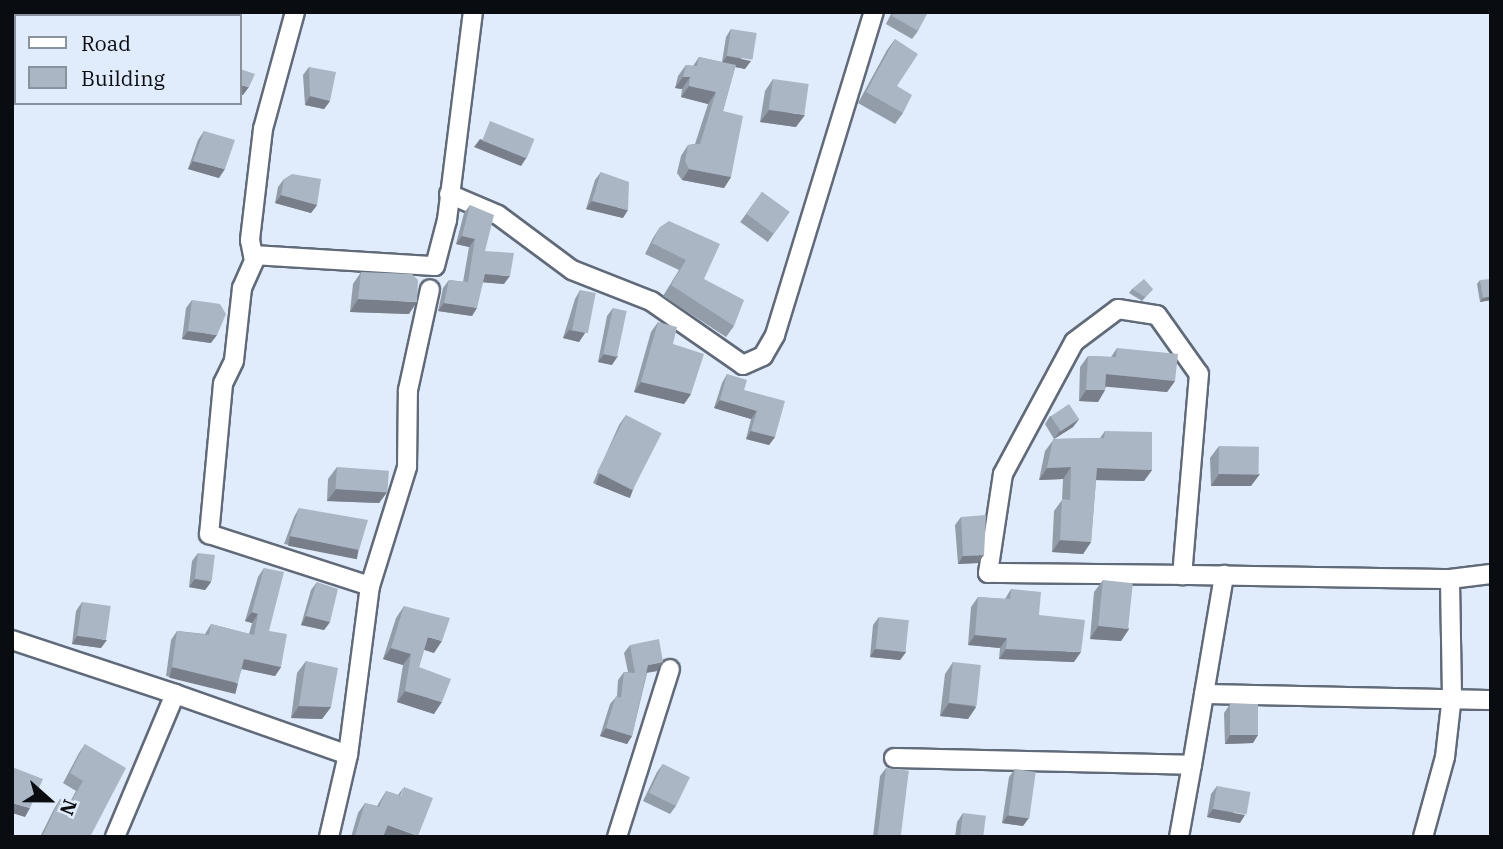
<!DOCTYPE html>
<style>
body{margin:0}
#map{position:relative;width:1503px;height:849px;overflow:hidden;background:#e0ebfb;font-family:"IBM Plex Serif",serif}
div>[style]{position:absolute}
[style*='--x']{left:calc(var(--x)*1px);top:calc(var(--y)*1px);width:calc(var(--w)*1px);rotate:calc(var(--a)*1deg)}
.roads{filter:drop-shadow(2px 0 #616a79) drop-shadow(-2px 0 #616a79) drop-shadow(0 2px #616a79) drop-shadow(0 -2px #616a79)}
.street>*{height:18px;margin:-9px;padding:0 9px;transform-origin:9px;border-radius:9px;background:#fff}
.wall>*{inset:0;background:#939da9;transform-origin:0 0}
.shaded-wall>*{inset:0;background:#787f8a;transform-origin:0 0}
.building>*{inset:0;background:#abb6c5;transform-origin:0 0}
span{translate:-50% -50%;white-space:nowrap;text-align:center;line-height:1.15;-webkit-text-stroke:5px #e0ebfb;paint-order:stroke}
.frame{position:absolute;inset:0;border:14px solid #090c11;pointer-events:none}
.legend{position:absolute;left:14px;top:14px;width:228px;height:91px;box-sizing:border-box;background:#e0ebfb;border:2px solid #8a929d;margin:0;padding:9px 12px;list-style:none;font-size:21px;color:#090c11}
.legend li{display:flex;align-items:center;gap:14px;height:35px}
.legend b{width:35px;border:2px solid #8a929d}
.north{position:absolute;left:14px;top:765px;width:70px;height:70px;-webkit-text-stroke:5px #e0ebfb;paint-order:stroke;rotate:111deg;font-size:19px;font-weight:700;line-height:28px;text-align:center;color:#090c11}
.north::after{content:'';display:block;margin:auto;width:24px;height:32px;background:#090c11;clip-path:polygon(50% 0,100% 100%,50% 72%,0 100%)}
</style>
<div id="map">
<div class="roads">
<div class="street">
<i style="--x:295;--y:12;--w:121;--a:105.3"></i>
<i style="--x:263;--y:129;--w:112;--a:96.7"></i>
<i style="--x:250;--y:240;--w:21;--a:79"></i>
<i style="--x:254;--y:261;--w:30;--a:114"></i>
<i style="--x:242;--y:288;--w:73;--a:96.3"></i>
<i style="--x:234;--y:361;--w:25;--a:116"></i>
<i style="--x:223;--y:384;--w:151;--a:95.3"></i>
<i style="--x:209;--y:534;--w:169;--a:17.9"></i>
<i style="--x:449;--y:194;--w:53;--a:23.2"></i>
<i style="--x:498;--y:215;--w:92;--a:36.6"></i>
<i style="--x:572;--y:270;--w:85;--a:21.4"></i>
<i style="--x:651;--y:301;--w:112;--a:34.8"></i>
<i style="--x:743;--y:365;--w:22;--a:-24"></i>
<i style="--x:763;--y:356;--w:24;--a:-60"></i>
<i style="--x:775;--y:335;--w:338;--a:-73"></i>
<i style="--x:253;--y:255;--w:182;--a:3.5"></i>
<i style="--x:435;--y:266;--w:48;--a:-75.4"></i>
<i style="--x:447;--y:220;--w:210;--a:-82.9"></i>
<i style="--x:1182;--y:575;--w:194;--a:-179.4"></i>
<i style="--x:988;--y:573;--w:100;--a:-81.4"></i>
<i style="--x:1003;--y:474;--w:150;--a:-61.7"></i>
<i style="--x:1074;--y:342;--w:55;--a:-36.9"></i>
<i style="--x:1118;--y:309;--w:39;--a:9"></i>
<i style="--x:1157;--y:315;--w:72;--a:54.6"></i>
<i style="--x:1199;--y:374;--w:202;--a:94.8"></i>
<i style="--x:1182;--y:575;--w:268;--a:0.9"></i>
<i style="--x:12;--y:640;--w:172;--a:18.3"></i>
<i style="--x:175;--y:694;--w:155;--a:112.8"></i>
<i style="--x:175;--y:694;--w:183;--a:19.4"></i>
<i style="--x:348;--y:755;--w:170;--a:-82.6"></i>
<i style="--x:370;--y:586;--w:125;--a:-72.7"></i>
<i style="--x:407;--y:467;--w:77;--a:-89.3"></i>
<i style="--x:408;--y:390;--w:103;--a:-77.7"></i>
<i style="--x:1204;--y:694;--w:287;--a:1.2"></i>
<i style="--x:894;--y:758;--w:298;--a:1.3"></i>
<i style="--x:1192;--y:765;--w:193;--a:-80.4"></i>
<i style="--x:329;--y:837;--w:84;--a:-77"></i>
<i style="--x:617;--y:837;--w:176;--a:-72.5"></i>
<i style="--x:1179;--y:837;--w:73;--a:-79.8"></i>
<i style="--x:1423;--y:837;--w:83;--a:-74.6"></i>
<i style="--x:1445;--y:757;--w:61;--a:-83.5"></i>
<i style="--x:1452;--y:696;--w:117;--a:-91"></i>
<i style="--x:1450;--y:579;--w:41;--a:-7"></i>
</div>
</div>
<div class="wall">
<i style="clip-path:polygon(892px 12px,924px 12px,918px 31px,912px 39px,886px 24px)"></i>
<i style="clip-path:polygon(731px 29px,745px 69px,735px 67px,723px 111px,731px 177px,724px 188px,682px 180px,677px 173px,681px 156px,688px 145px,695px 144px,708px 104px,681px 97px,682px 89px,675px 88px,678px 76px,686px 65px,693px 66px,699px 57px,722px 62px,726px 37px)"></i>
<i style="clip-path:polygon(895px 39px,897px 86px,903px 113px,895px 124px,858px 103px,887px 50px)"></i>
<i style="clip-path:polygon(309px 67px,330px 101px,324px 109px,305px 105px,303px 75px)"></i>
<i style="clip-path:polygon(773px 79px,796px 127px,760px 122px,765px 91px)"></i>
<i style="clip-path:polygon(204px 131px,219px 178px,188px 169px,198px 140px)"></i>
<i style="clip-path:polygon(601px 172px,623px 218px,586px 209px,595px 180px)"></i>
<i style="clip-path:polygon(284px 179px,317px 205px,311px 213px,275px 203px,278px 187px)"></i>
<i style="left:762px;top:192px;width:34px;height:37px;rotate:36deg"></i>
<i style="clip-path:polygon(470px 205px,485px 251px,504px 284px,483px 282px,472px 316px,438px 311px,443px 288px,449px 280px,463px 282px,469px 247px,456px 244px,464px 213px)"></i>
<i style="clip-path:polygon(660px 227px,704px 279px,734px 326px,726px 337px,663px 296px,679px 270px,645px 254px,653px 238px)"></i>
<i style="clip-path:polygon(361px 272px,409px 314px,350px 312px,353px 284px)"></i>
<i style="clip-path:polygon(1480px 280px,1491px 300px,1480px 302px,1477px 284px)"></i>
<i style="clip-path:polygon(1132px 289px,1153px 289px,1142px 301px,1129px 293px)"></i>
<i style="clip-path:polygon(580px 290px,585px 333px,579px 342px,563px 338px,575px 299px)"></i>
<i style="clip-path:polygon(192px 300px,211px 343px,182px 339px,186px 308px)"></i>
<i style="clip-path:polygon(613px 308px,612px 365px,598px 362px,607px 316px)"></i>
<i style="clip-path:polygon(658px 322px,673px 344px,691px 394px,684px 404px,634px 392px,651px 332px)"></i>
<i style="clip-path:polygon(1117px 348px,1175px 381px,1167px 392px,1106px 386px,1105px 390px,1098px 402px,1079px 401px,1080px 367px,1088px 356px,1111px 357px)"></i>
<i style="clip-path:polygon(727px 374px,744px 390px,775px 437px,769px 445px,746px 439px,751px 419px,714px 408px,722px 383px)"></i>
<i style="clip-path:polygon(626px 415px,634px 487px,627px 497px,593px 483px,619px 425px)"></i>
<i style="clip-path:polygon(1050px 416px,1079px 419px,1073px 427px,1054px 439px,1100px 438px,1105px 431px,1152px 470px,1144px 481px,1096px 480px,1091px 542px,1083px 554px,1052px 552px,1054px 511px,1062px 500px,1063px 479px,1039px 480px,1045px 451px,1054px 439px,1045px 424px)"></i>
<i style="clip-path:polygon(1219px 446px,1251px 486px,1211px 486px,1210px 458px)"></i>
<i style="clip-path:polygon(337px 467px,388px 491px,379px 503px,327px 501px,328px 479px)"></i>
<i style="clip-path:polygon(299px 508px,354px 558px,284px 544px,294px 517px)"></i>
<i style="clip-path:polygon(961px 517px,978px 563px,958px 564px,955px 525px)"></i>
<i style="clip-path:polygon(198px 553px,211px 582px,205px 590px,189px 587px,192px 561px)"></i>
<i style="clip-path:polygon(264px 568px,269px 631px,281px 667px,275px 676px,242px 669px,232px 692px,166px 676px,171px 640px,177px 631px,205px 634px,211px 624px,249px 634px,252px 623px,245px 621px,258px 577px)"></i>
<i style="clip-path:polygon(1103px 580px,1129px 629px,1121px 641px,1090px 639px,1094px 592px)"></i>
<i style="clip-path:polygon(317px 582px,330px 622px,324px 630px,301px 625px,311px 590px)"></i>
<i style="clip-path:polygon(1011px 589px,1039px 615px,1074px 662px,999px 659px,1000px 648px,968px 645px,971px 607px,978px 597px,1005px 599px)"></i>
<i style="clip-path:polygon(82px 602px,101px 648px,72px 644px,76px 611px)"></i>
<i style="clip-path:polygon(404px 606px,434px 653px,424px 650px,419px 667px,434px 714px,397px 702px,403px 665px,383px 659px,396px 618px)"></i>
<i style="clip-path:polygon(879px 617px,906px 652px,900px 660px,870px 657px,873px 625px)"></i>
<i style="clip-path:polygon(630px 645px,657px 671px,647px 673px,632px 736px,627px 744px,600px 736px,610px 704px,617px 696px,618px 680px,624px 672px,628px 672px,624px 653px)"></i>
<i style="clip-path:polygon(306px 661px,331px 707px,322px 719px,291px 718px,297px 673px)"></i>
<i style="clip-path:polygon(953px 662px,976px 707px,968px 719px,940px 716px,945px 674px)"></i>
<i style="clip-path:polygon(1230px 704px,1253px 743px,1225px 744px,1224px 713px)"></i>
<i style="clip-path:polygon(85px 744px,90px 837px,40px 837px,54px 809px,60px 799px,69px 804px,76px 791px,63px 783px,79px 753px)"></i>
<i style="clip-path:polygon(663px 764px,676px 806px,670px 814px,643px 801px,657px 772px)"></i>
<i style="clip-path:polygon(886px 768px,899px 837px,873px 837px,880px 776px)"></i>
<i style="clip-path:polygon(1015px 769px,1023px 826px,1002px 823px,1009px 777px)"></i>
<i style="clip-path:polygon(1217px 786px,1240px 823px,1207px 817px,1211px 794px)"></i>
<i style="clip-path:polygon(404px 787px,383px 837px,351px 837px,358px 813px,365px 803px,377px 806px,386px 791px,398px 795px)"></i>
<i style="clip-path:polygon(963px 813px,983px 837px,955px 837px,957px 822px)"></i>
</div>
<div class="shaded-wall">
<i style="clip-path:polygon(727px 56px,751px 61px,745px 69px,721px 64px)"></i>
<i style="clip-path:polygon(683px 77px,690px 77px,682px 89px,675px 88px)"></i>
<i style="clip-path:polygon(240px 85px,249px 87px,243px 95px,240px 95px)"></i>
<i style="clip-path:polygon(689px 86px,716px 92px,708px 104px,681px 97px)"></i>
<i style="clip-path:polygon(310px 96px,330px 101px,324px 109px,305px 105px)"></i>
<i style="clip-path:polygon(769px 110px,805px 115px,796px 127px,760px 122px)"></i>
<i style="clip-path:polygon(480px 139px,527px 157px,521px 166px,474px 147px)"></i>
<i style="clip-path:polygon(193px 161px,225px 169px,219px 178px,188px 169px)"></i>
<i style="clip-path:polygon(689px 169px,731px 177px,724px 188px,682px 180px)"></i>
<i style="clip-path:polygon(281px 195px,317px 205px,311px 213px,275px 203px)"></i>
<i style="clip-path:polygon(592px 201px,628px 210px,623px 218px,586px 209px)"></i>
<i style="clip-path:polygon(462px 236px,475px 239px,469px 247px,456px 244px)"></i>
<i style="clip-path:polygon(485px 274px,510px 276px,504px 284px,479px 282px)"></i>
<i style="clip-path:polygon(1491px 296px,1491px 300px,1480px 302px,1483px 298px)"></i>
<i style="clip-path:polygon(358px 299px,417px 302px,409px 314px,350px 312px)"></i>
<i style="clip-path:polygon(444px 303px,477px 308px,472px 316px,438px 311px)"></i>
<i style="clip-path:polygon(569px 330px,585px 333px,579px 342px,563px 338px)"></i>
<i style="clip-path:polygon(188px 331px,217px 335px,211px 343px,182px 339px)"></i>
<i style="clip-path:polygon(604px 354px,618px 356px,612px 365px,598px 362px)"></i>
<i style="clip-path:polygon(1106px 374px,1175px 381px,1167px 392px,1098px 386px)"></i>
<i style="clip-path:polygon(641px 382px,691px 394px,684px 404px,634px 392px)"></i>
<i style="clip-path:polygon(1086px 390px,1105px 390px,1098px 402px,1079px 401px)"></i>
<i style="clip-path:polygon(720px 400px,757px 411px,751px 419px,714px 408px)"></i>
<i style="clip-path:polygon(1079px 419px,1073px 427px,1054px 439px,1060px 431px)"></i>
<i style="clip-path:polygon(751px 431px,775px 437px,769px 445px,746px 439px)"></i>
<i style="clip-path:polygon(1071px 467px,1063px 479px,1039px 480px,1047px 468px)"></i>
<i style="clip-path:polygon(1097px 468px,1152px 470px,1144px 481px,1089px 480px)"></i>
<i style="left:600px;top:473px;width:37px;height:12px;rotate:22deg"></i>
<i style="clip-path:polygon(1219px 474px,1260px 474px,1251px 486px,1211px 486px)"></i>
<i style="clip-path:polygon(336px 489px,388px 491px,379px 503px,327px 501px)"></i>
<i style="left:290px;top:536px;width:70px;height:10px;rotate:11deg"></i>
<i style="clip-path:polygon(1060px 540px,1091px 542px,1083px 554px,1052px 552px)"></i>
<i style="clip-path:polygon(984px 555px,978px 563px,958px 564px,963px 556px)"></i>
<i style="clip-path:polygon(195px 579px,211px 582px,205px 590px,189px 587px)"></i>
<i style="clip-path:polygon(252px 612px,258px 614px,252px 623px,245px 621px)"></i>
<i style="clip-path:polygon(306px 616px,330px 622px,324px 630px,301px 625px)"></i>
<i style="clip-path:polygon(1098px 626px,1129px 629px,1121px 641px,1090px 639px)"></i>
<i style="clip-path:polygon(975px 635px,1007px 638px,1000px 648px,968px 645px)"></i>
<i style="clip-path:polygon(77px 636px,107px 640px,101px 648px,72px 644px)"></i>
<i style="clip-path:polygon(428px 637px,442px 641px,434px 653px,420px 648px)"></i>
<i style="clip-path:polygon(391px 648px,411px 654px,403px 665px,383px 659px)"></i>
<i style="clip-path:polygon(875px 649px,906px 652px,900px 660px,870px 657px)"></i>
<i style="clip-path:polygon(1006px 649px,1081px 652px,1074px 662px,999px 659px)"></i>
<i style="clip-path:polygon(244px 659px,281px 667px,275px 676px,237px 668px)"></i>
<i style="clip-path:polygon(663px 662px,657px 671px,643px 673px,648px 665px)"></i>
<i style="left:172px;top:667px;width:68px;height:11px;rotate:14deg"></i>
<i style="clip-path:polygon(405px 691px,442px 702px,434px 714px,397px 702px)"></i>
<i style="clip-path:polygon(949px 703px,976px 707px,968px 719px,940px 716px)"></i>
<i style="clip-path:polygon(299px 706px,331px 707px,322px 719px,291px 718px)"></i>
<i style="clip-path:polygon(606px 728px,632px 736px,627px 744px,600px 736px)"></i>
<i style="clip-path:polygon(1230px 735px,1258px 735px,1253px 743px,1225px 744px)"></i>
<i style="clip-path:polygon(12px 803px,30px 808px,25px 817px,12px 813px)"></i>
<i style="clip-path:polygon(1213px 809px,1245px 815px,1240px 823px,1207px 817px)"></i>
<i style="clip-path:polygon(1008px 815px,1029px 818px,1023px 826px,1002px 823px)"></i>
<i style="clip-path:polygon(388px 825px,418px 836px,387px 837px,381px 835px)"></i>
</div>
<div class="building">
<i style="clip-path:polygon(894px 12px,924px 12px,927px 14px,918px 31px,892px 16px)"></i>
<i style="left:731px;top:29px;width:26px;height:27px;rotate:9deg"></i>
<i style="clip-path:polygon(895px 39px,918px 54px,897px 86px,912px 95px,903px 113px,866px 92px)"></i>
<i style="clip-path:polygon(699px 57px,736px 65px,723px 111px,743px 116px,731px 177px,689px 169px,685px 161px,688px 145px,700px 144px,716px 92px,689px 86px,690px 77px,683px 77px,686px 65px,697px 66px)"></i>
<i style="clip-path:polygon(309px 67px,336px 72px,330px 101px,310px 96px)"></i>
<i style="clip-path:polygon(240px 69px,255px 74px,249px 87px,240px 85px)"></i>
<i style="left:773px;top:79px;width:36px;height:31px;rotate:8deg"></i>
<i style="left:490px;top:121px;width:48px;height:21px;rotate:22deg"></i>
<i style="clip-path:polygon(204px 131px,235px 140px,225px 169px,193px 161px)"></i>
<i style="clip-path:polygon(601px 172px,629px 182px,628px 210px,592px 201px)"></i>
<i style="clip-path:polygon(292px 174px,321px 179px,317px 205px,281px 195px,284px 179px)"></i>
<i style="left:762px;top:192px;width:34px;height:27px;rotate:36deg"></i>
<i style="clip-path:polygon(470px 205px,494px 215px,485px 251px,514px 253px,510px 276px,485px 274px,477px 308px,444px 303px,449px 280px,468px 282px,475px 239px,462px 236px)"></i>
<i style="clip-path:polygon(669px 221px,720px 244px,704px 279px,744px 300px,734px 326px,671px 285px,686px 260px,652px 243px,660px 227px)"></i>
<i style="clip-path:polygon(361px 272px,412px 274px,418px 280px,417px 302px,358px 299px)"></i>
<i style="clip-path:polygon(1144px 279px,1153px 289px,1145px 297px,1132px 289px)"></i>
<i style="clip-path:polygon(1491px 279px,1491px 296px,1483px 298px,1480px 280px)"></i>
<i style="left:580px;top:290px;width:16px;height:41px;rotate:11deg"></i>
<i style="clip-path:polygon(192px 300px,220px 304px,226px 314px,217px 335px,188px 331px)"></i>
<i style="left:613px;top:308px;width:14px;height:47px;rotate:12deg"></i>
<i style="clip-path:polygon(658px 322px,677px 327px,673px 344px,704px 354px,691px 394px,641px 382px)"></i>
<i style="clip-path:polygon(1117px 348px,1178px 354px,1175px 381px,1106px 374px,1105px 390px,1086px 390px,1088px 356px,1116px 357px)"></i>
<i style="clip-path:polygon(727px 374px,747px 380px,744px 390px,785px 401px,775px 437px,751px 431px,757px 411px,720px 400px)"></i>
<i style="left:1069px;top:404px;width:18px;height:22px;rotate:56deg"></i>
<i style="left:626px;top:415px;width:40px;height:64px;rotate:27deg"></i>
<i style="clip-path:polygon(1105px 431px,1152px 432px,1152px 470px,1097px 468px,1091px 542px,1060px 540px,1062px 499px,1070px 500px,1071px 467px,1047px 468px,1053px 439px,1104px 438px)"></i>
<i style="left:1219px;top:446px;width:40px;height:28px;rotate:1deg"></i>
<i style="left:337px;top:467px;width:52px;height:22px;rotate:4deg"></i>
<i style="clip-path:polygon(299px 508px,368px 520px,359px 550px,290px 536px)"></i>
<i style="clip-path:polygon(986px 515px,984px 555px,963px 556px,961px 517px)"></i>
<i style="left:198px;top:553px;width:17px;height:26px;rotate:7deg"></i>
<i style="clip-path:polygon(264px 568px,284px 572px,269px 631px,287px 634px,281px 667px,244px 659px,238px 683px,172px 667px,177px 631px,209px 635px,211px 624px,254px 635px,258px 614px,252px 612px)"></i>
<i style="left:1103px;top:580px;width:30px;height:46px;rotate:6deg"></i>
<i style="clip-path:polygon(317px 582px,338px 589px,330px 622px,306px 616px)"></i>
<i style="clip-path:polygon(1011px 589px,1041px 592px,1039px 615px,1085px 620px,1081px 652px,1006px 649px,1007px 638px,975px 635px,978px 597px,1010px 599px)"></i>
<i style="left:82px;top:602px;width:29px;height:34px;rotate:8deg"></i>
<i style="clip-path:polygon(404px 606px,450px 618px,442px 641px,428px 637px,419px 667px,451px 679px,442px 702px,405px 691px,411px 654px,391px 648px)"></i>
<i style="left:879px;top:617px;width:30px;height:32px;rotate:6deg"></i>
<i style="clip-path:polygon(659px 639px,663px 662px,648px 665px,632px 736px,606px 728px,616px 696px,621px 698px,624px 672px,635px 673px,630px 645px)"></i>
<i style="clip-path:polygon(306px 661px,338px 668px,331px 707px,299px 706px)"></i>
<i style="left:953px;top:662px;width:28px;height:41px;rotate:6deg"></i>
<i style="left:1230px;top:704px;width:28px;height:31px"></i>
<i style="clip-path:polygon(85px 744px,126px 768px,90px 837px,42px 837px,60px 799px,70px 804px,83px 781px,70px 773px)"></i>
<i style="left:663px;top:764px;width:30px;height:32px;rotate:26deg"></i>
<i style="clip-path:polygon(12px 767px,43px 779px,30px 808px,12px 803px)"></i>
<i style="left:886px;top:768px;width:23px;height:69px;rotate:7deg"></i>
<i style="left:1015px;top:769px;width:21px;height:47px;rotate:8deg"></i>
<i style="left:1217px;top:786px;width:34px;height:23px;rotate:10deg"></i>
<i style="clip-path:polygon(404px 787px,433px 798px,418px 836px,388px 825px,383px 837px,360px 837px,355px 836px,365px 803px,379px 807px,386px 791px,401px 796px)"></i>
<i style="left:963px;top:813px;width:23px;height:23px;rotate:7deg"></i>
</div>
<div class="frame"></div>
<ul class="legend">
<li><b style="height:9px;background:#fff"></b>Road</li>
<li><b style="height:19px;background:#abb6c5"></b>Building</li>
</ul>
<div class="north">N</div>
</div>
